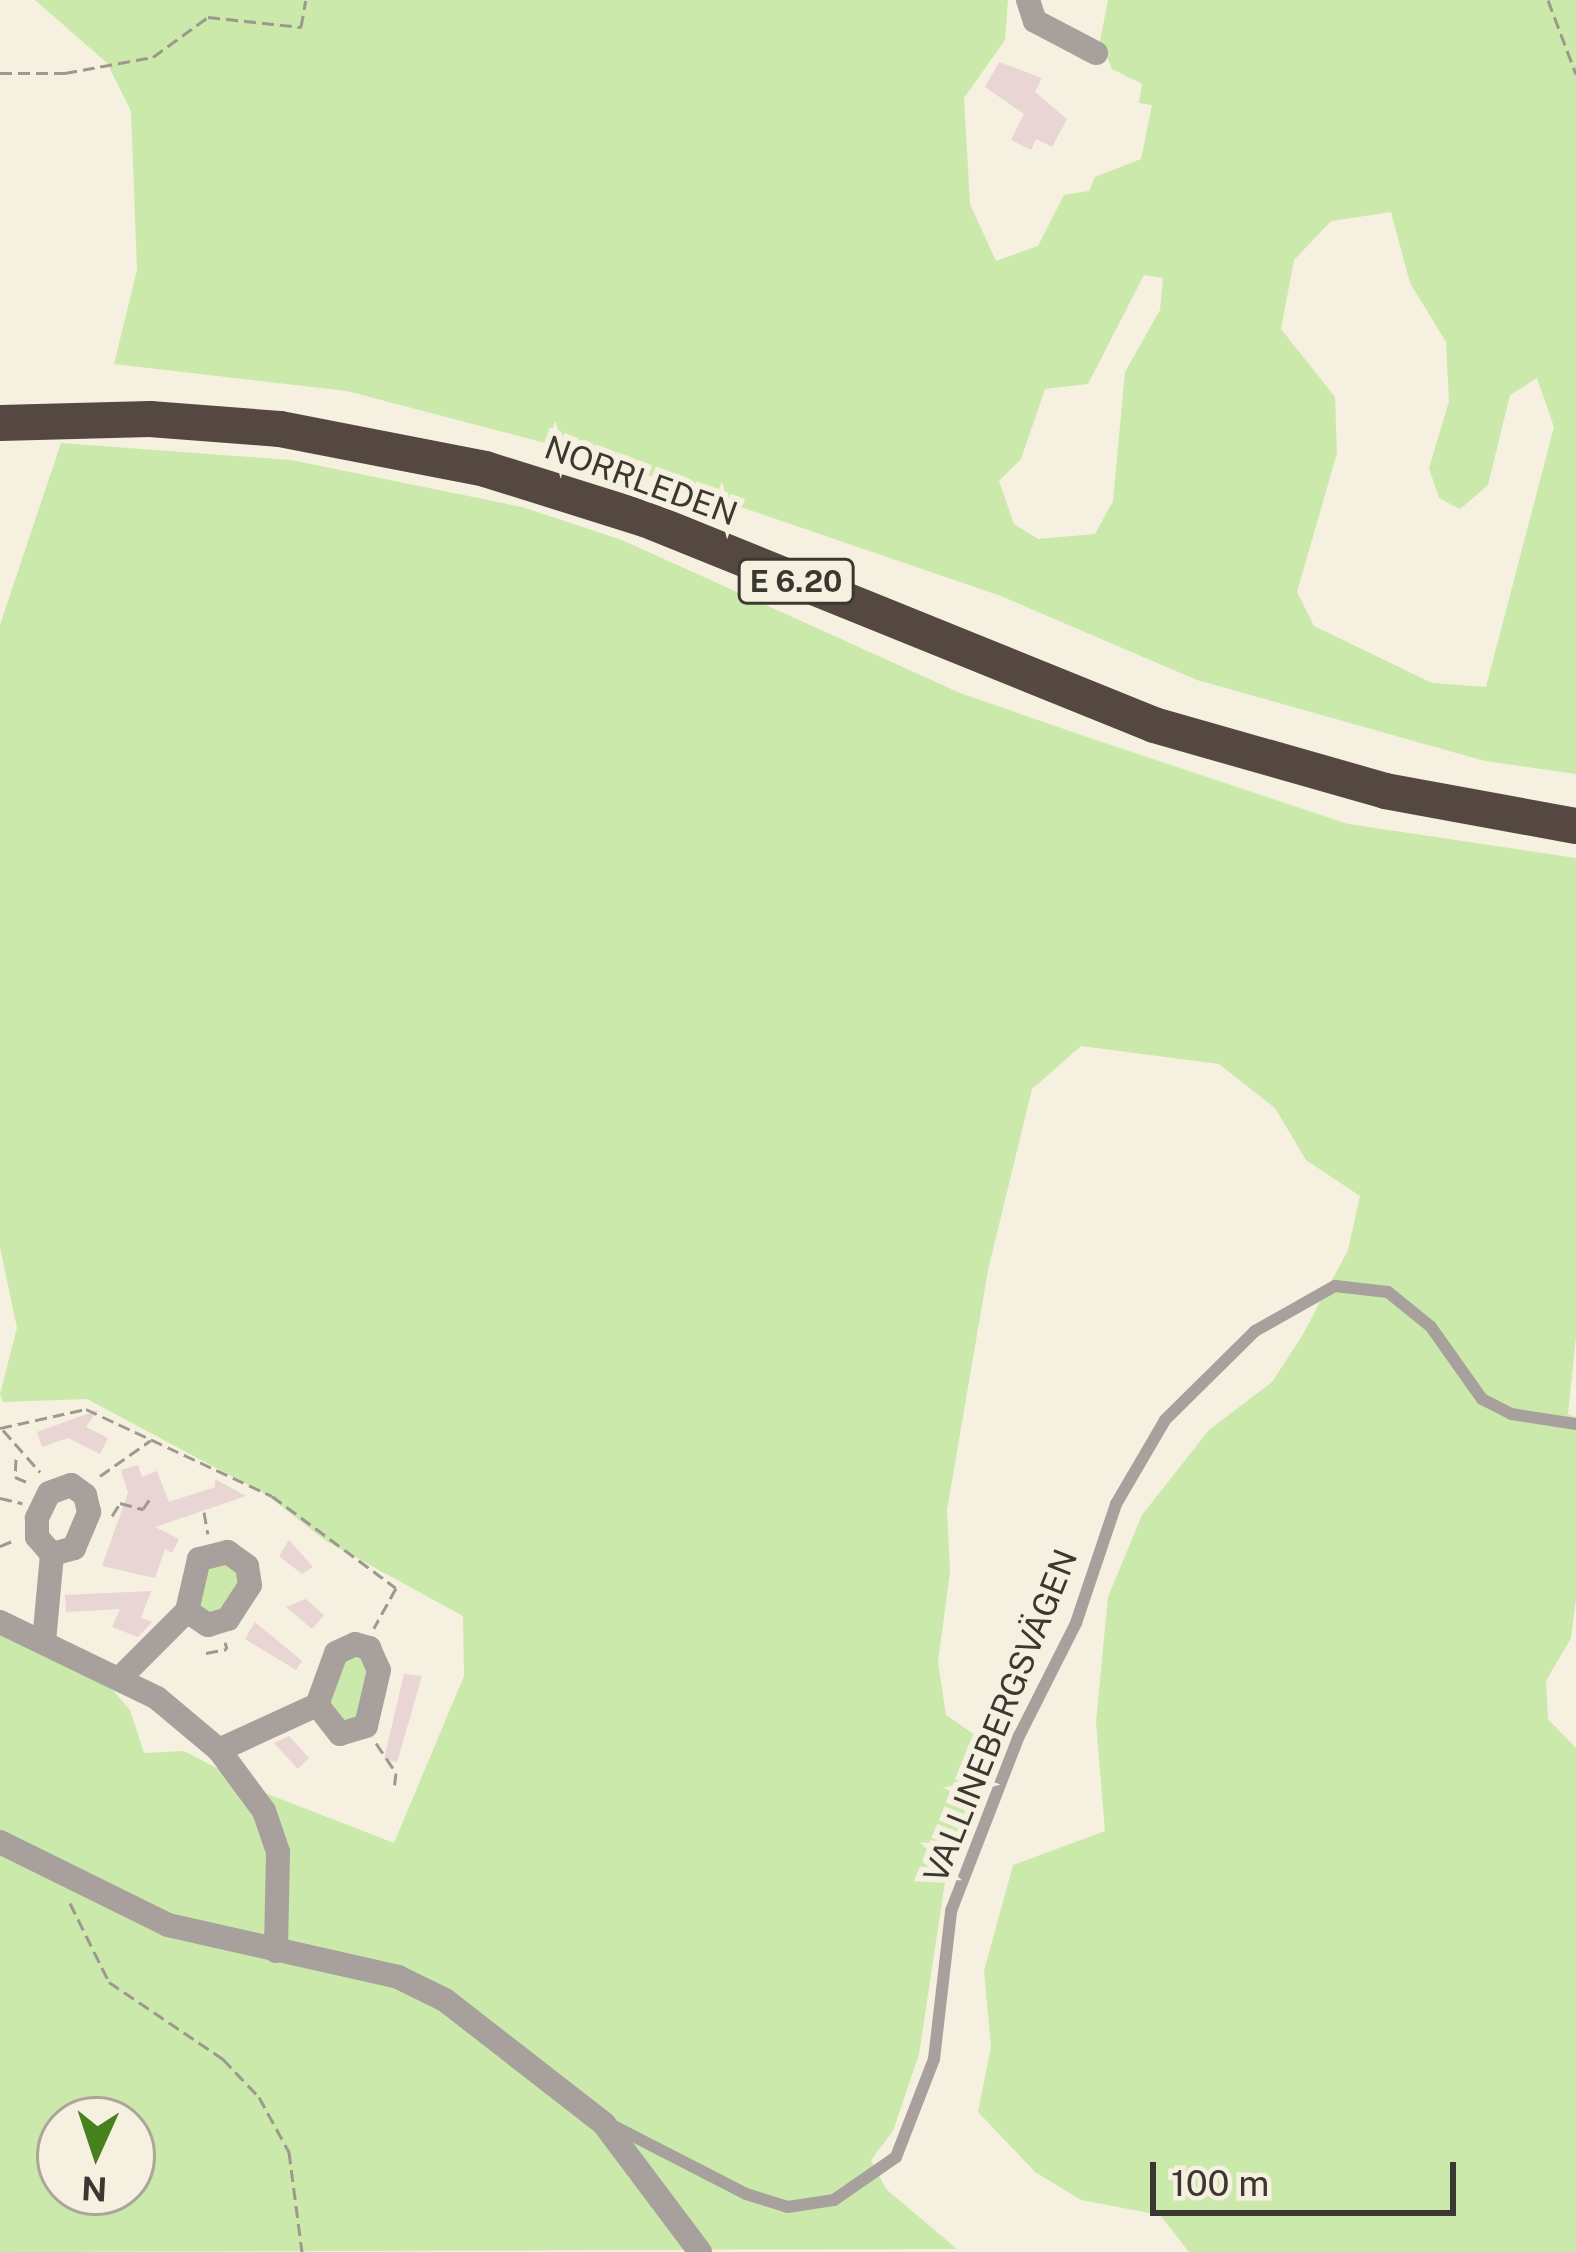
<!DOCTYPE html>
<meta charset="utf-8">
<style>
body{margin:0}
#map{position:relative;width:1576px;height:2252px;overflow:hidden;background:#f6f0e0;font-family:"Public Sans",sans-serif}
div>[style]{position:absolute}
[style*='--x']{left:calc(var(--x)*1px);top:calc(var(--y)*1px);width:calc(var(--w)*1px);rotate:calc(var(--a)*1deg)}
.green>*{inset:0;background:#cae9aa}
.building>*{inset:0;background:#e8d5d4}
.path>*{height:3px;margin-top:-1.5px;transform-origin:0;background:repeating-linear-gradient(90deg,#9e998e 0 12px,transparent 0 18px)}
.lane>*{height:12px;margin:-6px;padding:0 6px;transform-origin:6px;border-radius:6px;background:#a7a09d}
.street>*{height:24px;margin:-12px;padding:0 12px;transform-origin:12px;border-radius:12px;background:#a7a09d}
.highway>*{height:36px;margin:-18px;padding:0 18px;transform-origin:18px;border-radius:18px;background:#554841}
span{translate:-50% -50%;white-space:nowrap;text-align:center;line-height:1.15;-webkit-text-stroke:12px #f6f0e0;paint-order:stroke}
.shield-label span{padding:3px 9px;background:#f6f0e0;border:3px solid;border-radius:9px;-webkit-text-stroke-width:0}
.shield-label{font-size:30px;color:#3b3832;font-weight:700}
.street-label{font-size:33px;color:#3b3832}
.north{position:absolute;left:36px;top:2096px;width:120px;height:120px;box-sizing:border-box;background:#f6f0e0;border:3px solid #aba69a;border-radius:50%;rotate:183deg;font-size:33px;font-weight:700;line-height:48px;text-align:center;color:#3b3832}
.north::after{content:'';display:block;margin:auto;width:42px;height:54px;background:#47811d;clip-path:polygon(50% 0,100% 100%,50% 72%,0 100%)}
.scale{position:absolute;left:1150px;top:2162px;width:306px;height:54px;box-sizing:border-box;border:6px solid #3b3832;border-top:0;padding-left:15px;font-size:36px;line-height:42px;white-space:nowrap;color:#3b3832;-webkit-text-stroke:9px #f6f0e0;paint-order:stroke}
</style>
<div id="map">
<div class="green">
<i style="clip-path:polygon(evenodd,35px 0,1008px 0,1005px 40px,964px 98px,970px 204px,996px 261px,1038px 246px,1064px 195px,1089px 191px,1095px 177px,1141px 159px,1152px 105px,1139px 103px,1142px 84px,1112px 69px,1100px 41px,1108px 0,1576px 0,1576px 774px,1485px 761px,1197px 680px,1001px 596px,580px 452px,347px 391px,114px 364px,137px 270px,131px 111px,107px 63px,35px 0,1391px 212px,1410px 283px,1446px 342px,1449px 401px,1429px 468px,1439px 498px,1460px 509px,1488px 485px,1510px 395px,1537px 378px,1554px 427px,1486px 687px,1432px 683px,1314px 626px,1297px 592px,1337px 453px,1335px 397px,1281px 329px,1294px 260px,1331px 221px,1391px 212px,35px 0,1144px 275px,1163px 278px,1160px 310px,1125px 372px,1113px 501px,1095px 534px,1038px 539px,1014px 524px,999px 481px,1021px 459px,1045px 389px,1088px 384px,1144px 275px)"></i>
<i style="clip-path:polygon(evenodd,61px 443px,291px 460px,522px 507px,622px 540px,960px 693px,1087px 737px,1348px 824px,1576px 858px,1576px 1337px,1568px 1414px,1576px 1417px,1576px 1599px,1571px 1638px,1546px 1681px,1548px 1719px,1576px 1748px,1576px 2252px,1189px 2252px,1160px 2215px,1081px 2200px,1035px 2172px,978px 2112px,991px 2047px,984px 1971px,1013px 1865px,1105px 1831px,1096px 1722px,1108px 1597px,1142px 1515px,1209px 1430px,1272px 1382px,1302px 1336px,1348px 1250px,1360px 1196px,1306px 1160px,1275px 1108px,1219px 1064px,1081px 1046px,1032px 1089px,988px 1270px,947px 1510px,950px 1572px,938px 1662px,946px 1715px,985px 1742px,978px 1795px,947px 1869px,919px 2054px,893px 2131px,871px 2160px,886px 2189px,957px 2249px,0 2252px,0 1628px,111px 1688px,130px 1710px,144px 1753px,184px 1751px,265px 1793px,394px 1843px,464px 1676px,463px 1616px,326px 1541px,267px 1495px,87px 1399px,3px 1402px,0 1394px,17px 1328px,0 1247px,0 625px,61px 443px,60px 2120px,132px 2120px,132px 2192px,60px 2192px,60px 2120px)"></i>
<i style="clip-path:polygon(207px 1557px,245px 1573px,217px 1620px,189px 1600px)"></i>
<i style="clip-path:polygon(343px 1651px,371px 1659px,365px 1720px,333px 1722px,326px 1684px)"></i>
</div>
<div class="building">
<i style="clip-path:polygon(999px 62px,1042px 78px,1035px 92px,1067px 119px,1052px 147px,1036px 139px,1031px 150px,1011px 140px,1024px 114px,985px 87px)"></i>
<i style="clip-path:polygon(98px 1410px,86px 1427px,108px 1438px,100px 1454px,68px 1438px,42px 1447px,37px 1432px)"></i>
<i style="clip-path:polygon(138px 1465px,142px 1477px,157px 1471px,169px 1502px,215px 1487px,215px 1479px,246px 1496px,155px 1527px,179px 1539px,172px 1553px,165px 1549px,155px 1578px,102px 1566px,128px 1493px,121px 1470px)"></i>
<i style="clip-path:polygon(289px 1540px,313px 1567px,302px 1574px,279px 1556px)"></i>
<i style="clip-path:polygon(151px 1591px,141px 1618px,152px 1622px,138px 1637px,112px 1627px,120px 1609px,66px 1612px,65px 1595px)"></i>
<i style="clip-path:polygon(306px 1599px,324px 1615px,312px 1629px,286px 1607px)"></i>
<i style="clip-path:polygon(255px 1622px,302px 1661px,296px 1670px,245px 1639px)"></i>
<i style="clip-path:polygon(404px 1674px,422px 1676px,397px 1762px,384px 1759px)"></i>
<i style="clip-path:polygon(289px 1736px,309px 1758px,298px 1769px,274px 1743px)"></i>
</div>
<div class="path">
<i style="--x:1548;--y:0;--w:79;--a:69.3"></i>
<i style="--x:0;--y:73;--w:65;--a:0"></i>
<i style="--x:65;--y:73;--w:89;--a:-10.3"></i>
<i style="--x:153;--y:57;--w:68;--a:-36"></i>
<i style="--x:208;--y:17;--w:94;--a:6.1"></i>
<i style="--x:301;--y:27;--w:27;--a:-80"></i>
<i style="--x:0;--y:1428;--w:88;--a:-12.5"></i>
<i style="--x:86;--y:1409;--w:205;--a:25.1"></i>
<i style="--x:272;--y:1496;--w:154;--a:36.6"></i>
<i style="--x:396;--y:1588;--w:46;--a:118.8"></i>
<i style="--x:3;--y:1430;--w:56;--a:48.6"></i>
<i style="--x:16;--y:1459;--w:18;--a:93"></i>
<i style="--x:15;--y:1477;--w:15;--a:23"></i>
<i style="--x:100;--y:1476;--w:62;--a:-35.2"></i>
<i style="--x:0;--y:1498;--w:23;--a:13"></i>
<i style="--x:204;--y:1512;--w:22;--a:80"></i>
<i style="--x:112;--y:1516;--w:15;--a:-58"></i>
<i style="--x:120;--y:1503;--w:24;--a:15"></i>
<i style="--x:143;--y:1509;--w:11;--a:-56"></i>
<i style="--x:0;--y:1546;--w:16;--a:-22"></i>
<i style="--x:206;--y:1653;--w:21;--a:-11"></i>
<i style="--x:227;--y:1649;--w:7;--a:-106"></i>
<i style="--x:376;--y:1743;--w:36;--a:56"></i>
<i style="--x:396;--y:1773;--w:16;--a:97"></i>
<i style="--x:70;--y:1903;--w:88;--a:63.7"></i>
<i style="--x:109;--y:1982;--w:138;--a:34"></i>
<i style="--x:223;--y:2059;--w:52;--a:46.5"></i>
<i style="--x:259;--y:2097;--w:63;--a:61.4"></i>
<i style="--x:289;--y:2152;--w:101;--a:82.6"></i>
</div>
<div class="lane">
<i style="--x:608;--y:2123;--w:155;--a:27.2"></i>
<i style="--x:746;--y:2194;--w:44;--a:17.2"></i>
<i style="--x:788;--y:2207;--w:47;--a:-8.7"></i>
<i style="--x:834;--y:2200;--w:75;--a:-34.7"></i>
<i style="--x:896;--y:2157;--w:105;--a:-68.8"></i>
<i style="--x:934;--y:2059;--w:149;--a:-83.4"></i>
<i style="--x:951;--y:1911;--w:188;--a:-68.8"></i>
<i style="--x:1019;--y:1736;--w:127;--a:-63.2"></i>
<i style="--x:1076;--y:1623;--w:126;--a:-71.4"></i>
<i style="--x:1116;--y:1504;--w:97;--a:-59.7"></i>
<i style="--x:1165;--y:1420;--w:127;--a:-44.7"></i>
<i style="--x:1255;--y:1331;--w:92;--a:-29.4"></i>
<i style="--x:1335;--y:1286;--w:53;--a:6.5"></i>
<i style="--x:1388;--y:1292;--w:55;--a:39.1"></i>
<i style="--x:1431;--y:1327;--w:88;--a:54.7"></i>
<i style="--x:1482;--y:1399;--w:33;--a:27"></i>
<i style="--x:1511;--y:1414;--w:66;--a:8.7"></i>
</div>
<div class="street">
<i style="--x:1028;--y:0;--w:22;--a:72"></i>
<i style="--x:1035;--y:21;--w:69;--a:27.7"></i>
<i style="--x:0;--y:1622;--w:174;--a:25.8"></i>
<i style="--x:157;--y:1698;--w:81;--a:40"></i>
<i style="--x:219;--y:1750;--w:76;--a:53.6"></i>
<i style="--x:264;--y:1811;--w:43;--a:71.1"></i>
<i style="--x:278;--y:1852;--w:99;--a:91.2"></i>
<i style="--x:44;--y:1642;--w:88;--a:-84.8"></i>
<i style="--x:52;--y:1554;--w:23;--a:-15"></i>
<i style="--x:74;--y:1548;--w:39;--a:-67"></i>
<i style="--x:89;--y:1512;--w:17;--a:-103"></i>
<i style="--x:85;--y:1495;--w:17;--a:-144"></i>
<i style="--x:71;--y:1485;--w:23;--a:160"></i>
<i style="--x:49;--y:1493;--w:28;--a:116"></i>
<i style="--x:37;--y:1518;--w:19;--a:90"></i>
<i style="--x:37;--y:1537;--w:23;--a:49"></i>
<i style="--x:120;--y:1678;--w:95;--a:-45"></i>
<i style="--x:187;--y:1611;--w:25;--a:34"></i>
<i style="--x:208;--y:1625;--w:21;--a:-17"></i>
<i style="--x:228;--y:1619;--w:40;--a:-57.1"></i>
<i style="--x:250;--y:1585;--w:19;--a:-99"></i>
<i style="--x:247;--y:1566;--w:24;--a:-144"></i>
<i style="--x:228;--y:1552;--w:30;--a:166"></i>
<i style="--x:199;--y:1559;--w:53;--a:103"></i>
<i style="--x:219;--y:1750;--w:108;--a:-24.7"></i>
<i style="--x:317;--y:1705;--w:55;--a:-69.9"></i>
<i style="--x:336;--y:1653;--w:21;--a:-25"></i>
<i style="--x:355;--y:1644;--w:15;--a:16"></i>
<i style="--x:369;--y:1648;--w:24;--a:66"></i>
<i style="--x:379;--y:1670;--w:57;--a:103.1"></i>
<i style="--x:366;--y:1726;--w:27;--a:163"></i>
<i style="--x:340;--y:1734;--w:37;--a:-128"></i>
<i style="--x:0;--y:1842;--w:187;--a:26.3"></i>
<i style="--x:168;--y:1925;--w:236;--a:12.7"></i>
<i style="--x:398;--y:1977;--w:52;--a:26.1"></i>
<i style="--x:445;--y:2000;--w:202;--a:37.9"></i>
<i style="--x:604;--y:2124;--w:160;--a:53.1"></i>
</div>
<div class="highway">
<i style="--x:0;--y:423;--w:150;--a:-1.5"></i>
<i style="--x:150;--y:419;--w:130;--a:4.4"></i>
<i style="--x:280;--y:429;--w:209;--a:11"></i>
<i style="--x:485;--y:469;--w:168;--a:17.4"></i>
<i style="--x:645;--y:519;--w:549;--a:22.03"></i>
<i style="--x:1154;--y:725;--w:240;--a:15.9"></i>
<i style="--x:1385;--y:791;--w:194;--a:10.4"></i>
</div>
<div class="shield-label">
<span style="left:796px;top:581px">E 6.20</span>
</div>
<div class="street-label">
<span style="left:641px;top:481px;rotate:20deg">NORRLEDEN</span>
<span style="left:1001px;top:1716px;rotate:-68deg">VALLINEBERGSVÄGEN</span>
</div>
<div class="north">N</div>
<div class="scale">100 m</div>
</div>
